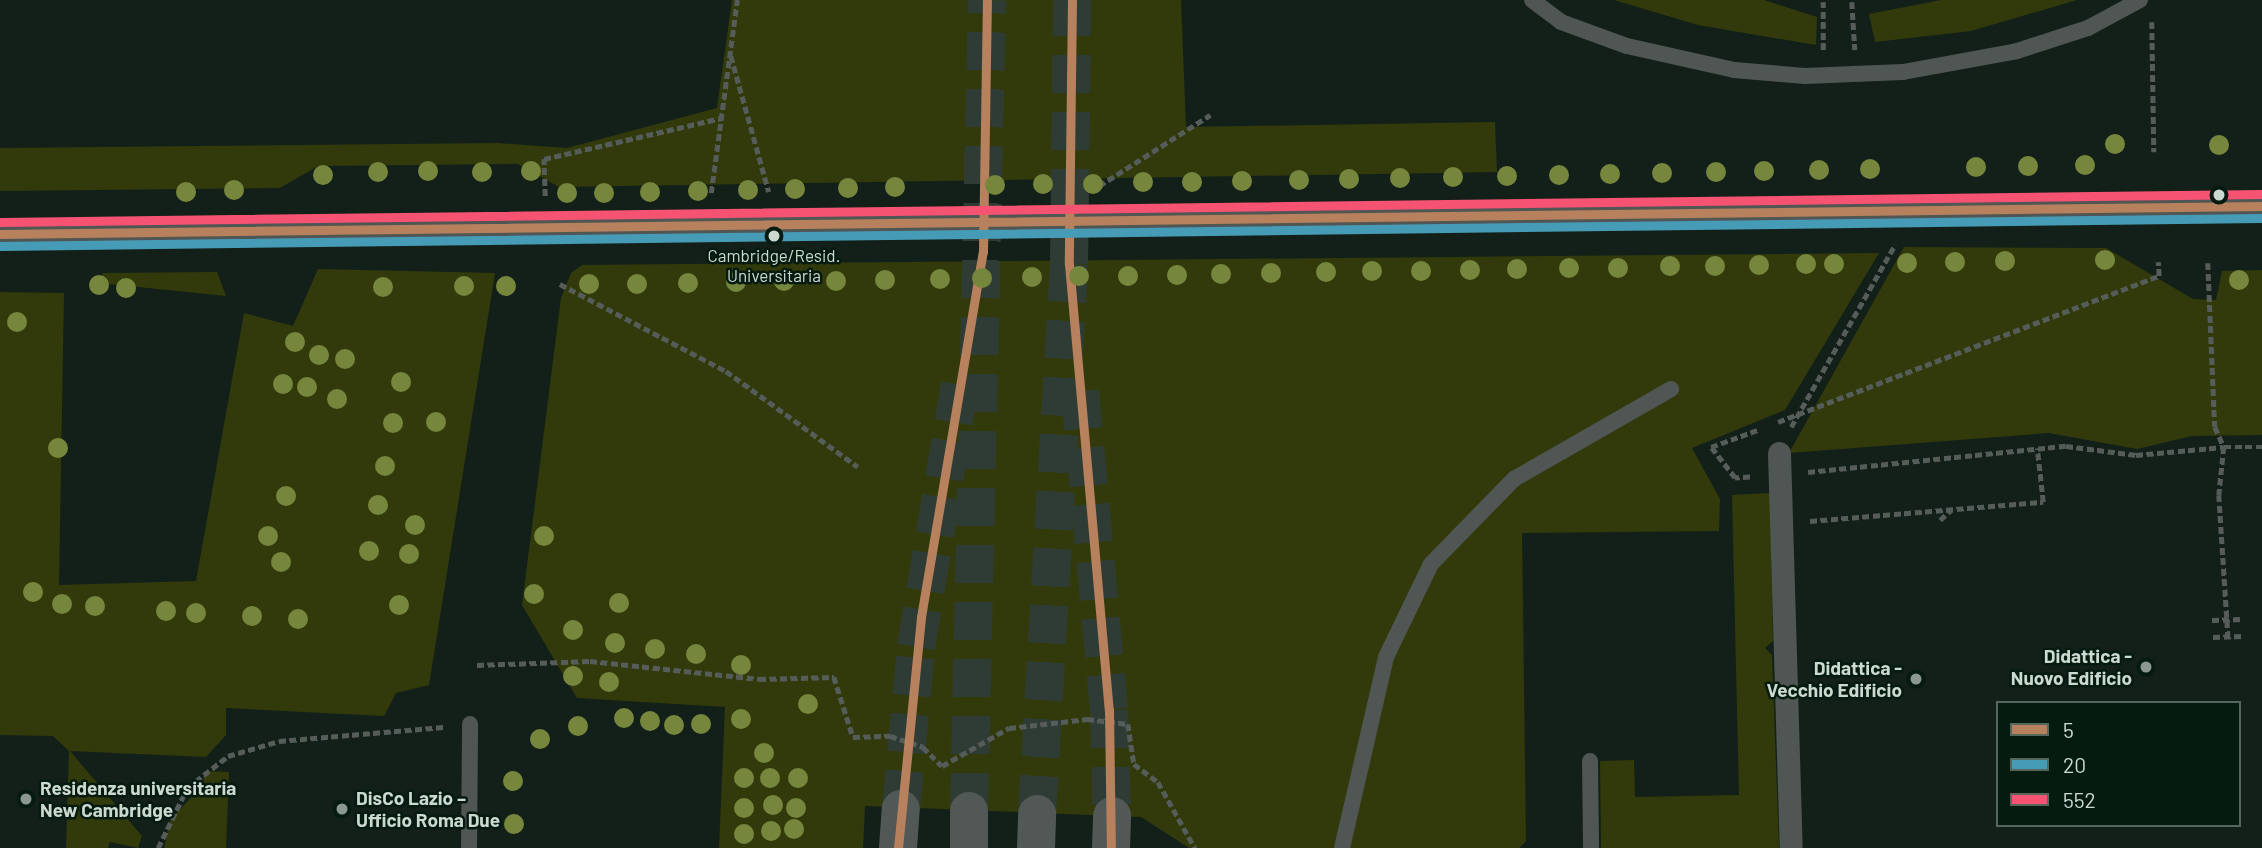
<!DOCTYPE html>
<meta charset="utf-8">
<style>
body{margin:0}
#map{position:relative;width:2262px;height:848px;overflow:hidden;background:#132019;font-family:Barlow,sans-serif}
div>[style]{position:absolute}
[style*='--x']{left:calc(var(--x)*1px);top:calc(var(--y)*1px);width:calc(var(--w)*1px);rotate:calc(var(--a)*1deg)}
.green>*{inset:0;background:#323a0b}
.secondary-tunnel>*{height:38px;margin-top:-19px;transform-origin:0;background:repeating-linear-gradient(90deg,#2f3c35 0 38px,transparent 0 57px)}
.path>*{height:4.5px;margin-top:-2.25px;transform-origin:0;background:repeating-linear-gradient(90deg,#565c5a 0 7px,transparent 0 10.5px)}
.service>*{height:16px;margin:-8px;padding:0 8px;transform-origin:8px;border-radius:8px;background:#505654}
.pedestrian>*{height:23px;margin:-11.5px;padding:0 11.5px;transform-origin:11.5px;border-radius:11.5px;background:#505654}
.minor>*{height:30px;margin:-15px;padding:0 15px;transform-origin:15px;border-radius:15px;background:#505654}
.secondary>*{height:38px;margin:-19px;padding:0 19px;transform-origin:19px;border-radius:19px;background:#515855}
.bus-1>*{height:9px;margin:-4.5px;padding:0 4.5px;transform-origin:4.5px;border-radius:4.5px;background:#b6815c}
.bus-2>*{height:9px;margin:-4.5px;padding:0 4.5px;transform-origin:4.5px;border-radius:4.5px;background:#469cb6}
.bus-3>*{height:9px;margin:-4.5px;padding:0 4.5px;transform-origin:4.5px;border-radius:4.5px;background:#f65372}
.trees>*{width:20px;height:20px;margin:-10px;border-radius:50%;background:#76873d}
.dots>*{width:19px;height:19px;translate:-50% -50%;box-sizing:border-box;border:4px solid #051b10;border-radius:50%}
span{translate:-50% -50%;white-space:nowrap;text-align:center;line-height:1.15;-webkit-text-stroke:5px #051b10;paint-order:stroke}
.bus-label{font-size:17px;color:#ccd9d1}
.poi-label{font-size:19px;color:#ccd9d1;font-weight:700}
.right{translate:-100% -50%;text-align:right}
.left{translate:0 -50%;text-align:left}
.legend{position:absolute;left:1996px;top:701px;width:245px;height:126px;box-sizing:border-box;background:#051b10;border:2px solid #55675d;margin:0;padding:9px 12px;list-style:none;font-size:21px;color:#ccd9d1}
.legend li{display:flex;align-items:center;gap:14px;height:35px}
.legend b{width:35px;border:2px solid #55675d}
</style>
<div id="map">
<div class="green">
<i style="clip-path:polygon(732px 0,1181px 0,1186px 127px,1495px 122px,1497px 172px,559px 187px,518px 164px,318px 166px,280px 188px,0 191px,0 148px,497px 143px,567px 148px,717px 108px)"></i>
<i style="clip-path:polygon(1614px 0,1764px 0,1817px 17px,1816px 45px,1698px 25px)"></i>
<i style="clip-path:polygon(1941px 0,2077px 0,1971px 31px,1875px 42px,1869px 14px)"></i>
<i style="clip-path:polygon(1904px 247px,2106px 248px,2193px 299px,2216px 300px,2222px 271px,2262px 270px,2262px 435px,2192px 436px,2137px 449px,2049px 433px,1789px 453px)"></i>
<i style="clip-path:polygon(1879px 253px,1785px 410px,1692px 448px,1720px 499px,1719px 531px,1522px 533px,1526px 841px,1519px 848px,1189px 848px,1141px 817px,865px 806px,863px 848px,719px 848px,725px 707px,577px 698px,522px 605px,561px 298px,571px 273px,582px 265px)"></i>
<i style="clip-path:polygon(318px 269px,495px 273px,429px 685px,396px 693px,384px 716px,226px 708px,226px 735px,206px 757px,70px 751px,142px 836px,138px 848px,110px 842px,108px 848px,66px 848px,69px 751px,53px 736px,0 735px,0 292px,64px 293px,59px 585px,196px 581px,244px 313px,293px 326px)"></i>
<i style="clip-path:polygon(217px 272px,226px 296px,99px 283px,103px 273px)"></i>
<i style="clip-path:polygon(1770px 493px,1773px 641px,1765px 648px,1772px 655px,1779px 848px,1601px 848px,1600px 761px,1634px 760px,1635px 797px,1739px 795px,1732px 495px)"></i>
<i style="clip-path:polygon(204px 771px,229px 772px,226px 848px,164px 848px,170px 820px,203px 785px)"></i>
</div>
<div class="secondary-tunnel">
<i style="--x:1080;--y:391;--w:320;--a:84.8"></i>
<i style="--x:1109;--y:710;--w:106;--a:88.4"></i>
<i style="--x:901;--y:809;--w:163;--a:-84.7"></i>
<i style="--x:916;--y:647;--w:266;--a:-80.5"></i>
<i style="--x:969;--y:811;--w:811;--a:-88.73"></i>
<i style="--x:1037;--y:814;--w:551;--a:-86.67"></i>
<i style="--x:1069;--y:264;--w:264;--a:-89.3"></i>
</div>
<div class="path">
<i style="--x:1852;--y:2;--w:48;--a:86.4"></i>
<i style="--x:2152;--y:22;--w:130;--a:89.1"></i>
<i style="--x:1823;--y:50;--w:48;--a:-90"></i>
<i style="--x:731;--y:56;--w:141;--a:74.4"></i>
<i style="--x:1099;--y:186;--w:132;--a:-32.6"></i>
<i style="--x:711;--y:193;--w:195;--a:-82.3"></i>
<i style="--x:545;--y:196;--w:37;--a:-92"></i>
<i style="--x:544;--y:159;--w:182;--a:-13"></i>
<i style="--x:2208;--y:263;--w:164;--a:87.6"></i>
<i style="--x:2215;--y:427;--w:22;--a:66"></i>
<i style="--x:2224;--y:447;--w:38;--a:0"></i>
<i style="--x:560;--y:284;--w:187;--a:27.7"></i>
<i style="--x:726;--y:371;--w:163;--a:36"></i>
<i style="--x:1778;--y:422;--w:408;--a:-21"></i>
<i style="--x:2159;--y:276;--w:14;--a:-94"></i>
<i style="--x:1791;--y:427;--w:210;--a:-60.3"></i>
<i style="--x:1808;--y:472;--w:259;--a:-5.8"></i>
<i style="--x:2066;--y:446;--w:71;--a:7.3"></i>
<i style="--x:2136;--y:455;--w:88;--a:-5.2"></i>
<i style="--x:2224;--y:447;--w:48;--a:95.9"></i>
<i style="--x:2219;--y:495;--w:141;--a:86.3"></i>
<i style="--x:1750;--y:477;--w:15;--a:176"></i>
<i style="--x:1735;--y:478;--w:39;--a:-128"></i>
<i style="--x:1711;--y:447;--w:52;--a:-20.2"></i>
<i style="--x:1940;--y:520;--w:15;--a:-42"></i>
<i style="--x:1810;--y:521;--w:234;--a:-4.7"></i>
<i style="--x:2043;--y:502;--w:54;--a:-96.3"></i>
<i style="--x:2212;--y:620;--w:30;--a:-2"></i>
<i style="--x:2213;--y:637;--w:30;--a:-2"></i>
<i style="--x:477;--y:665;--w:113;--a:-2"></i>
<i style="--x:590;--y:661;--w:170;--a:6.1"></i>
<i style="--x:759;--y:679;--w:75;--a:-1.5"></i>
<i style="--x:834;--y:677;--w:63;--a:72.4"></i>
<i style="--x:853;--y:737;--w:37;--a:-2"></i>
<i style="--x:890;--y:736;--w:35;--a:18"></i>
<i style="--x:923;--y:747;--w:27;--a:45"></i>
<i style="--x:942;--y:766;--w:77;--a:-29.6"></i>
<i style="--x:1009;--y:728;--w:79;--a:-6.6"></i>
<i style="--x:1087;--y:719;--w:41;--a:7"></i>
<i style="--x:1128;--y:724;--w:40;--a:81.5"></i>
<i style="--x:1134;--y:764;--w:30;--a:37"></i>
<i style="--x:1158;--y:782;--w:76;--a:60.7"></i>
<i style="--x:158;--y:848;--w:67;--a:-64.2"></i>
<i style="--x:187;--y:788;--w:52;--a:-38"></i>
<i style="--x:228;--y:756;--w:53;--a:-16.4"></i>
<i style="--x:279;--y:741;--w:165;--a:-4.9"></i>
</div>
<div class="service">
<i style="--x:1532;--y:0;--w:36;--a:37"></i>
<i style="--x:1561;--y:22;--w:70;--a:20"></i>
<i style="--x:1627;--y:46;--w:110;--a:12.6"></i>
<i style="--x:1734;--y:70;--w:71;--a:4.8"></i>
<i style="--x:1805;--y:76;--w:98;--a:-2.3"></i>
<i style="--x:1903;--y:72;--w:116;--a:-10.4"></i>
<i style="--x:2017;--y:51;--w:75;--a:-17.9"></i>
<i style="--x:2088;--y:28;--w:59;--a:-28.3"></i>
<i style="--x:1590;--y:761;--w:87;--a:89.3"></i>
<i style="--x:469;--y:848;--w:124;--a:-89.5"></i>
<i style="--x:1342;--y:848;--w:196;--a:-77"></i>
<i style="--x:1386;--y:657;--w:103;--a:-64.2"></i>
<i style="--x:1431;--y:564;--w:119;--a:-45.7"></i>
<i style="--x:1514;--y:479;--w:181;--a:-29.8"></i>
</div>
<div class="pedestrian">
<i style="--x:1779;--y:453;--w:395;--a:88.3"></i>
</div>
<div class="minor">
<i style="--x:0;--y:234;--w:2262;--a:-0.71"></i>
</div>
<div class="secondary">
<i style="--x:898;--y:848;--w:39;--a:-86"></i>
<i style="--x:969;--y:848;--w:37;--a:-90"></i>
<i style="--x:1036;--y:848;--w:34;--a:-88"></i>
<i style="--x:1111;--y:848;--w:32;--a:-88"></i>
</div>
<div class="bus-1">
<i style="--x:1072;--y:0;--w:264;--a:90.7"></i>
<i style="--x:1069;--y:264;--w:448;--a:84.9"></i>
<i style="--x:1109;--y:710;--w:138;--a:89.2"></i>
<i style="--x:0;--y:234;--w:2262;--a:-0.71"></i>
<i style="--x:898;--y:848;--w:232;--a:-84.3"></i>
<i style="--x:921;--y:617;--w:370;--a:-80.4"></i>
<i style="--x:983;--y:252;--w:252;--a:-89.1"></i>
</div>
<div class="bus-2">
<i style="--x:0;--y:246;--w:2262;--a:-0.71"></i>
</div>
<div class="bus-3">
<i style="--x:0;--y:222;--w:2262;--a:-0.71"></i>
</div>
<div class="trees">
<i style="left:2115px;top:144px"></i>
<i style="left:2219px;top:145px"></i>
<i style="left:2085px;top:165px"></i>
<i style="left:2028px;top:166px"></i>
<i style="left:1976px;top:167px"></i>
<i style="left:1870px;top:169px"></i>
<i style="left:1819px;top:170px"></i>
<i style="left:428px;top:171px"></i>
<i style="left:531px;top:171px"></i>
<i style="left:1764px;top:171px"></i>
<i style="left:378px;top:172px"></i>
<i style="left:482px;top:172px"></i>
<i style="left:1716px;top:172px"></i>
<i style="left:1662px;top:173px"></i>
<i style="left:1610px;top:174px"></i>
<i style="left:323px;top:175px"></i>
<i style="left:1559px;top:175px"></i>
<i style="left:1507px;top:176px"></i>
<i style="left:1453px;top:177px"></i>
<i style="left:1400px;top:178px"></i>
<i style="left:1349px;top:179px"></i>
<i style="left:1299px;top:180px"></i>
<i style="left:1242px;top:181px"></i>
<i style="left:1143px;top:182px"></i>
<i style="left:1192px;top:182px"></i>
<i style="left:1043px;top:184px"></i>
<i style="left:1093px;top:184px"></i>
<i style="left:995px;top:185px"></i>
<i style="left:895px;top:187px"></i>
<i style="left:848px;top:188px"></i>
<i style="left:795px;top:189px"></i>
<i style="left:234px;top:190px"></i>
<i style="left:748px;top:190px"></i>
<i style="left:698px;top:191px"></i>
<i style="left:186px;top:192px"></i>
<i style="left:650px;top:192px"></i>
<i style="left:567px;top:193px"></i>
<i style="left:604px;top:193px"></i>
<i style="left:2105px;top:260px"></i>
<i style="left:2005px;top:261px"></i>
<i style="left:1955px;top:262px"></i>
<i style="left:1907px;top:263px"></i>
<i style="left:1806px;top:264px"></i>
<i style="left:1834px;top:264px"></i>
<i style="left:1759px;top:265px"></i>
<i style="left:1670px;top:266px"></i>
<i style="left:1715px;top:266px"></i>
<i style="left:1569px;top:268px"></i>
<i style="left:1618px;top:268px"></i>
<i style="left:1517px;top:269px"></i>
<i style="left:1470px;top:270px"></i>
<i style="left:1372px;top:271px"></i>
<i style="left:1421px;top:271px"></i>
<i style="left:1326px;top:272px"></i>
<i style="left:1271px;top:273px"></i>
<i style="left:1221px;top:274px"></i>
<i style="left:1177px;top:275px"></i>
<i style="left:1079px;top:276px"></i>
<i style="left:1128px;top:276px"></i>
<i style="left:1032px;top:277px"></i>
<i style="left:982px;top:278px"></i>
<i style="left:940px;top:279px"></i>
<i style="left:885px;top:280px"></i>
<i style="left:2239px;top:280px"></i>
<i style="left:784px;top:281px"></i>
<i style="left:836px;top:281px"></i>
<i style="left:736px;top:282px"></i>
<i style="left:688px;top:283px"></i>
<i style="left:589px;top:284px"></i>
<i style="left:637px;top:284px"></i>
<i style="left:99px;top:285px"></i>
<i style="left:464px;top:286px"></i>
<i style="left:506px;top:286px"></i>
<i style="left:383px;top:287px"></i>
<i style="left:126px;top:288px"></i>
<i style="left:17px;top:322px"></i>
<i style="left:295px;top:342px"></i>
<i style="left:319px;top:355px"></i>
<i style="left:345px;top:359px"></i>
<i style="left:401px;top:382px"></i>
<i style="left:283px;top:384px"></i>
<i style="left:307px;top:387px"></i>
<i style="left:337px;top:399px"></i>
<i style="left:436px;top:422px"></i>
<i style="left:393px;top:423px"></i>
<i style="left:58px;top:448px"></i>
<i style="left:385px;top:466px"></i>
<i style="left:286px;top:496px"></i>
<i style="left:378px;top:505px"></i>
<i style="left:415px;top:525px"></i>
<i style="left:268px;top:536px"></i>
<i style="left:544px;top:536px"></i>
<i style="left:369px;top:551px"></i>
<i style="left:409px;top:554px"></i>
<i style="left:281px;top:562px"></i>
<i style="left:33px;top:592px"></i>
<i style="left:534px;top:594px"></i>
<i style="left:619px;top:603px"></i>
<i style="left:62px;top:604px"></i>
<i style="left:399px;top:605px"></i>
<i style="left:95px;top:606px"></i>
<i style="left:166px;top:611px"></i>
<i style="left:196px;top:613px"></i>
<i style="left:252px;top:616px"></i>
<i style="left:298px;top:619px"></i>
<i style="left:573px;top:630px"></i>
<i style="left:615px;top:643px"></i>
<i style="left:655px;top:649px"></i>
<i style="left:696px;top:654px"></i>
<i style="left:741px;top:665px"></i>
<i style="left:573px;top:676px"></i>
<i style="left:609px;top:682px"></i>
<i style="left:808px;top:704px"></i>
<i style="left:624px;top:718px"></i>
<i style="left:741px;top:719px"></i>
<i style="left:650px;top:721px"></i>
<i style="left:701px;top:724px"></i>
<i style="left:674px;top:725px"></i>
<i style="left:578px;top:726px"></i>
<i style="left:540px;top:739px"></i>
<i style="left:764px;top:753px"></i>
<i style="left:744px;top:778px"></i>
<i style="left:770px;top:778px"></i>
<i style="left:798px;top:778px"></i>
<i style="left:513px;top:781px"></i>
<i style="left:773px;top:805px"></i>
<i style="left:744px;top:808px"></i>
<i style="left:796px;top:808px"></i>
<i style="left:514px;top:824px"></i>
<i style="left:794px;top:829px"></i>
<i style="left:771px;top:831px"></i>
<i style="left:744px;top:834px"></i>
</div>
<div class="dots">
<i style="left:2219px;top:195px;background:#ccd9d1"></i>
<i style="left:774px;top:236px;background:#ccd9d1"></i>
<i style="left:2146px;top:667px;background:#8b9891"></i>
<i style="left:1916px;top:679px;background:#8b9891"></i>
<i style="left:26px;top:799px;background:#8b9891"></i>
<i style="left:342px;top:809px;background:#8b9891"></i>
</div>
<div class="bus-label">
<span style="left:774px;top:266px">Cambridge/Resid.<br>Universitaria</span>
</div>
<div class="poi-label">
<span class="right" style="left:2132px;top:667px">Didattica -<br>Nuovo Edificio</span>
<span class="right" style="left:1902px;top:679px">Didattica -<br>Vecchio Edificio</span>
<span class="left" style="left:40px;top:799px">Residenza universitaria<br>New Cambridge</span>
<span class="left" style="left:356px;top:809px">DisCo Lazio –<br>Ufficio Roma Due</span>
</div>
<ul class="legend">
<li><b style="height:9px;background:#b6815c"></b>5</li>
<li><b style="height:9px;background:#469cb6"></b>20</li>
<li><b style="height:9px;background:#f65372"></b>552</li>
</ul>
</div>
